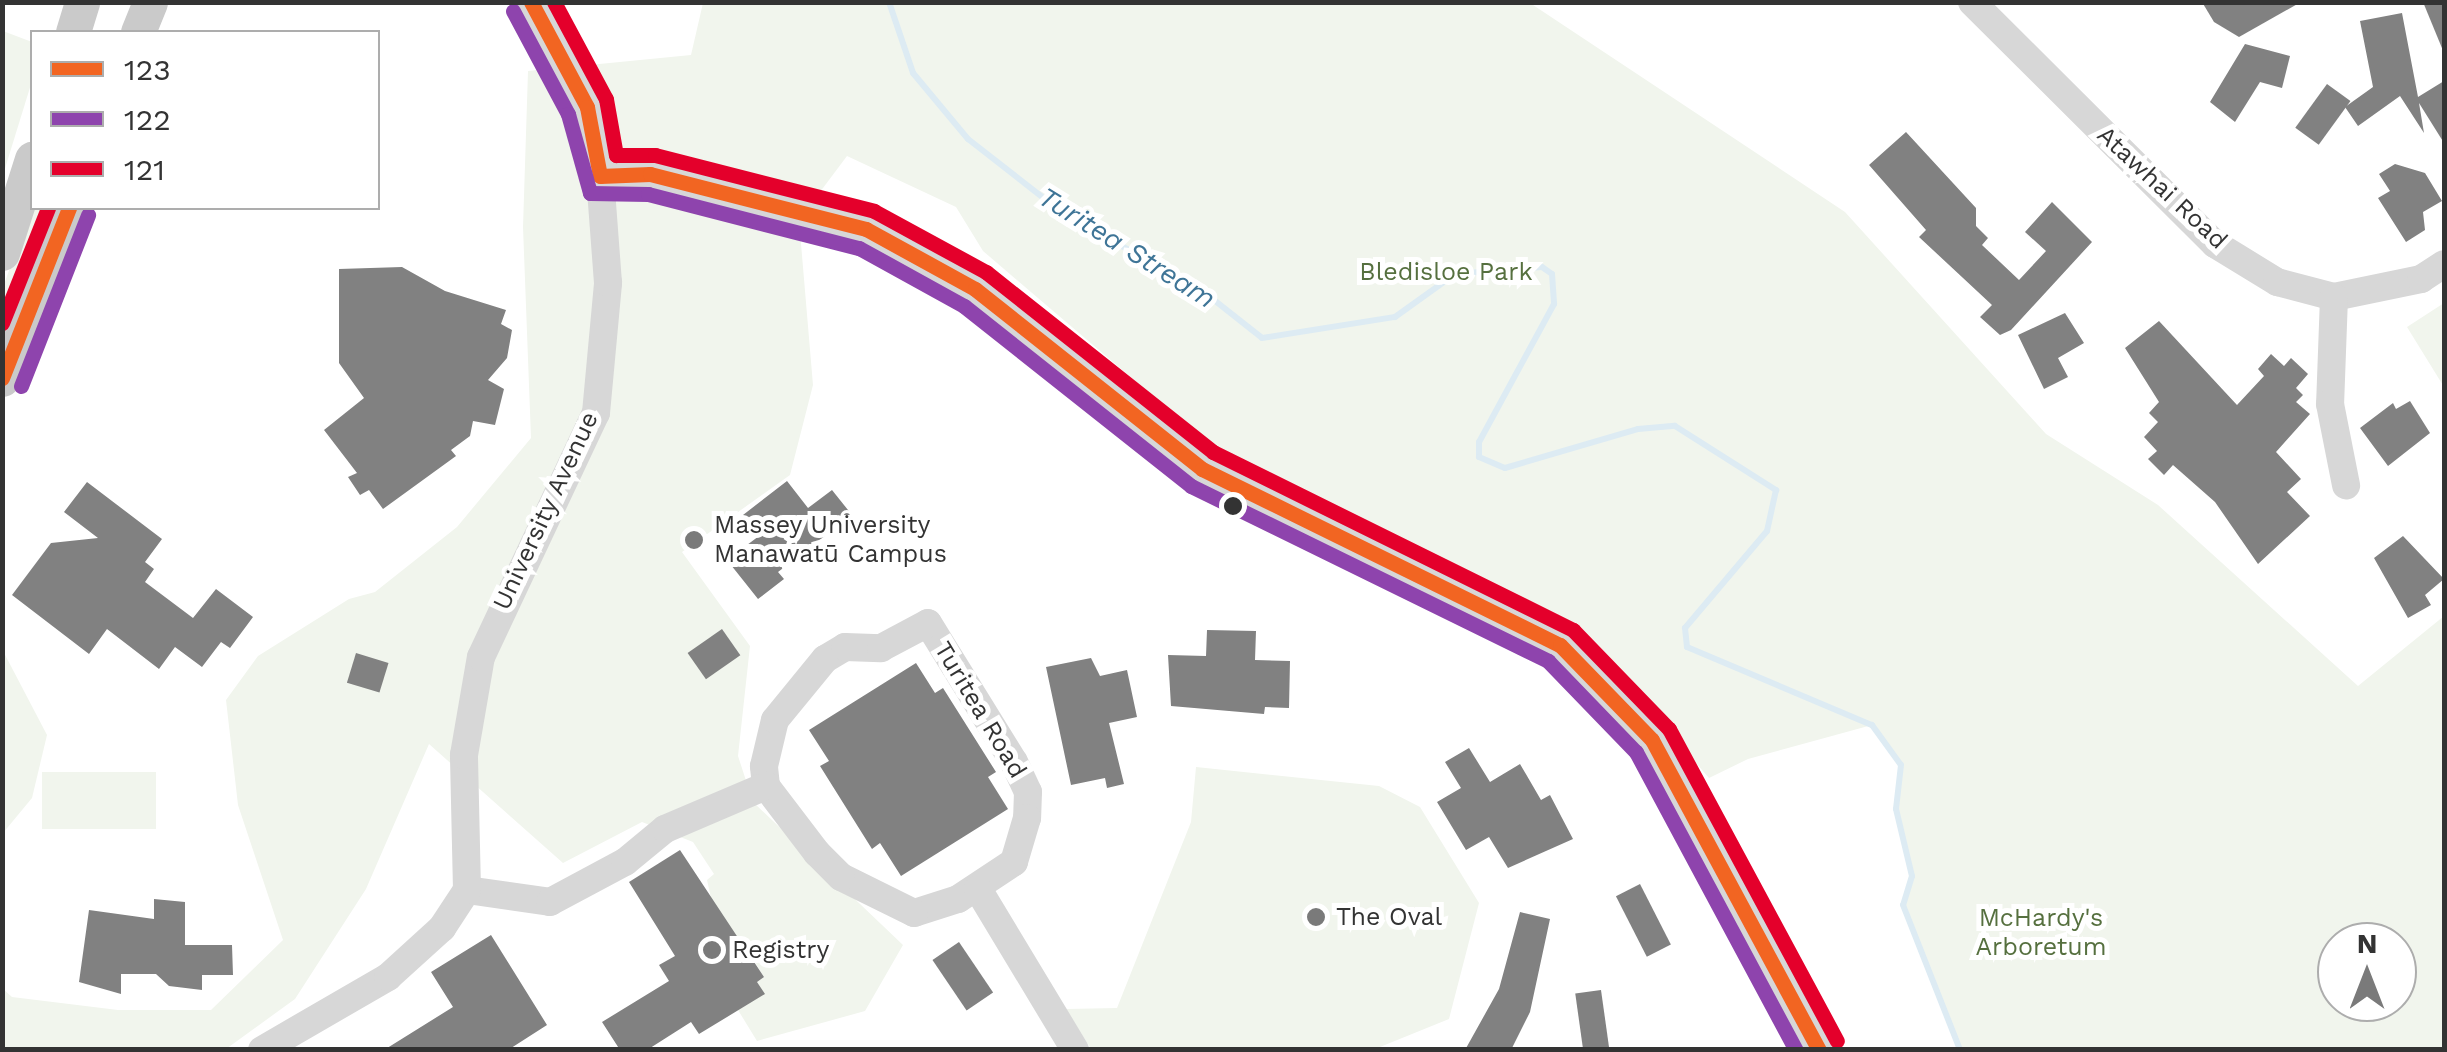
<!DOCTYPE html>
<meta charset="utf-8">
<style>
body{margin:0}
#map{position:relative;width:2447px;height:1052px;overflow:hidden;background:#fff;font-family:"Work Sans",sans-serif}
div>[style]{position:absolute}
[style*='--x']{left:calc(var(--x)*1px);top:calc(var(--y)*1px);width:calc(var(--w)*1px);rotate:calc(var(--a)*1deg)}
.green>*{inset:0;background:#f1f5ed;transform-origin:0 0}
.stream>*{height:6px;margin:-3px;padding:0 3px;transform-origin:3px;border-radius:3px;background:#ddebf3}
.building>*{inset:0;background:#818181;transform-origin:0 0}
.minor>*{height:28px;margin:-14px;padding:0 14px;transform-origin:14px;border-radius:14px;background:#d7d7d7}
.major>*{height:35px;margin:-17.5px;padding:0 17.5px;transform-origin:17.5px;border-radius:17.5px;background:#cacaca}
.bus-1>*{height:15px;margin:-7.5px;padding:0 7.5px;transform-origin:7.5px;border-radius:7.5px;background:#f26522}
.bus-2>*{height:15px;margin:-7.5px;padding:0 7.5px;transform-origin:7.5px;border-radius:7.5px;background:#8e44ad}
.bus-3>*{height:15px;margin:-7.5px;padding:0 7.5px;transform-origin:7.5px;border-radius:7.5px;background:#e4002b}
.dots>*{width:28px;height:28px;translate:-50% -50%;box-sizing:border-box;border:5px solid #fff;border-radius:50%}
span{translate:-50% -50%;white-space:nowrap;text-align:center;line-height:1.15;-webkit-text-stroke:10px #fff;paint-order:stroke}
.street-label{font-size:25px;color:#333}
.park-label{font-size:25px;color:#56703f}
.poi-label{font-size:25px;color:#333}
.left{translate:0 -50%;text-align:left}
.water-label{font-size:28px;color:#3f7597;font-style:italic}
.frame{position:absolute;inset:0;border:5px solid #333;pointer-events:none}
.legend{position:absolute;left:30px;top:30px;width:350px;height:180px;box-sizing:border-box;background:#fff;border:2px solid #adadad;margin:0;padding:12px 18px;list-style:none;font-size:30px;color:#333}
.legend li{display:flex;align-items:center;gap:20px;height:50px}
.legend b{width:50px;border:2px solid #adadad}
.north{position:absolute;left:2317px;top:922px;width:100px;height:100px;box-sizing:border-box;background:#fff;border:2px solid #adadad;border-radius:50%;rotate:0deg;font-size:28px;font-weight:700;line-height:40px;text-align:center;color:#333}
.north::after{content:'';display:block;margin:auto;width:35px;height:45px;background:#7a7a7a;clip-path:polygon(50% 0,100% 100%,50% 72%,0 100%)}
</style>
<div id="map">
<div class="green">
<i style="clip-path:polygon(evenodd,703px 3px,1530px 3px,1845px 212px,2046px 434px,2158px 505px,2358px 686px,2444px 616px,2444px 1049px,1960px 1049px,1903px 905px,1912px 876px,1896px 809px,1901px 765px,1872px 725px,1748px 759px,1709px 778px,1604px 657px,1520px 602px,1250px 479px,983px 251px,956px 207px,847px 156px,799px 220px,813px 385px,790px 475px,682px 552px,750px 646px,738px 756px,753px 802px,903px 945px,865px 1011px,757px 1041px,738px 1010px,764px 994px,757px 982px,764px 977px,739px 936px,731px 940px,711px 898px,707px 880px,714px 874px,693px 842px,642px 822px,563px 863px,429px 744px,366px 889px,295px 999px,226px 1049px,3px 1049px,2px 988px,12px 997px,118px 1010px,211px 1010px,283px 940px,238px 805px,226px 700px,258px 656px,349px 599px,375px 592px,457px 527px,531px 438px,523px 227px,528px 71px,691px 55px,703px 3px,2337px 942px,2397px 942px,2397px 1002px,2337px 1002px,2337px 942px)"></i>
<i style="clip-path:polygon(3px 31px,32px 42px,32px 81px,3px 175px)"></i>
<i style="clip-path:polygon(32px 208px,52px 208px,3px 338px,3px 287px)"></i>
<i style="clip-path:polygon(2444px 303px,2444px 387px,2407px 327px)"></i>
<i style="clip-path:polygon(2px 649px,47px 735px,32px 798px,3px 833px)"></i>
<i style="clip-path:polygon(1196px 767px,1379px 786px,1420px 807px,1479px 903px,1449px 1019px,1375px 1049px,1091px 1049px,1066px 1009px,1117px 1008px,1191px 822px)"></i>
<i style="left:156px;top:772px;width:57px;height:114px;rotate:90deg"></i>
</div>
<div class="stream">
<i style="--x:889;--y:2;--w:75;--a:71.3"></i>
<i style="--x:913;--y:73;--w:86;--a:50.2"></i>
<i style="--x:968;--y:139;--w:128;--a:38"></i>
<i style="--x:1069;--y:218;--w:143;--a:28"></i>
<i style="--x:1195;--y:285;--w:85;--a:38.3"></i>
<i style="--x:1262;--y:338;--w:135;--a:-9"></i>
<i style="--x:1395;--y:317;--w:74;--a:-35.6"></i>
<i style="--x:1455;--y:274;--w:87;--a:-4.6"></i>
<i style="--x:1542;--y:267;--w:12;--a:35"></i>
<i style="--x:1552;--y:274;--w:30;--a:86"></i>
<i style="--x:1554;--y:304;--w:157;--a:118.5"></i>
<i style="--x:1479;--y:442;--w:15;--a:90"></i>
<i style="--x:1479;--y:457;--w:28;--a:23"></i>
<i style="--x:1505;--y:468;--w:139;--a:-16.3"></i>
<i style="--x:1638;--y:429;--w:37;--a:-5"></i>
<i style="--x:1675;--y:426;--w:120;--a:32.4"></i>
<i style="--x:1776;--y:490;--w:42;--a:102.4"></i>
<i style="--x:1767;--y:531;--w:127;--a:130.2"></i>
<i style="--x:1685;--y:628;--w:19;--a:84"></i>
<i style="--x:1687;--y:647;--w:201;--a:22.9"></i>
<i style="--x:1872;--y:725;--w:49;--a:54.1"></i>
<i style="--x:1901;--y:765;--w:44;--a:96.5"></i>
<i style="--x:1896;--y:809;--w:69;--a:76.6"></i>
<i style="--x:1912;--y:876;--w:30;--a:107"></i>
<i style="--x:1903;--y:905;--w:156;--a:68.5"></i>
</div>
<div class="building">
<i style="clip-path:polygon(2202px 2px,2301px 2px,2239px 37px,2214px 22px)"></i>
<i style="clip-path:polygon(2423px 2px,2444px 2px,2444px 53px)"></i>
<i style="clip-path:polygon(2402px 13px,2418px 97px,2444px 81px,2444px 143px,2419px 103px,2424px 133px,2400px 96px,2358px 126px,2345px 107px,2373px 87px,2360px 21px)"></i>
<i style="clip-path:polygon(2245px 44px,2290px 56px,2282px 88px,2260px 82px,2235px 122px,2210px 102px)"></i>
<i style="left:2327px;top:84px;width:29px;height:54px;rotate:36deg"></i>
<i style="clip-path:polygon(1906px 132px,1976px 208px,1976px 226px,1988px 238px,1982px 245px,2019px 280px,2046px 251px,2025px 232px,2052px 202px,2092px 242px,2011px 330px,2000px 335px,1980px 317px,1992px 305px,1919px 237px,1926px 230px,1869px 165px)"></i>
<i style="clip-path:polygon(2395px 164px,2425px 173px,2442px 201px,2423px 212px,2425px 230px,2406px 242px,2378px 198px,2390px 191px,2379px 174px)"></i>
<i style="clip-path:polygon(402px 267px,445px 291px,506px 310px,501px 324px,512px 330px,507px 358px,488px 380px,504px 389px,495px 425px,473px 421px,470px 436px,451px 450px,456px 456px,383px 509px,369px 490px,360px 495px,348px 477px,357px 473px,324px 430px,364px 398px,339px 363px,339px 269px)"></i>
<i style="clip-path:polygon(2065px 313px,2084px 343px,2058px 358px,2068px 377px,2044px 389px,2018px 335px)"></i>
<i style="clip-path:polygon(2159px 321px,2237px 405px,2264px 376px,2258px 369px,2271px 354px,2284px 366px,2291px 358px,2308px 374px,2296px 388px,2303px 395px,2296px 402px,2310px 414px,2276px 452px,2301px 479px,2287px 492px,2310px 516px,2258px 564px,2215px 502px,2173px 465px,2164px 475px,2148px 459px,2157px 451px,2144px 437px,2158px 422px,2149px 413px,2159px 402px,2125px 348px)"></i>
<i style="clip-path:polygon(2410px 401px,2430px 433px,2388px 466px,2360px 428px,2393px 403px,2396px 409px)"></i>
<i style="clip-path:polygon(787px 481px,808px 508px,832px 490px,852px 515px,778px 572px,784px 579px,758px 599px,727px 560px,759px 536px,743px 515px)"></i>
<i style="clip-path:polygon(87px 482px,162px 539px,145px 562px,154px 569px,145px 582px,193px 618px,216px 589px,253px 617px,230px 648px,221px 642px,202px 667px,175px 647px,159px 669px,107px 629px,89px 654px,12px 595px,51px 543px,98px 538px,64px 512px)"></i>
<i style="clip-path:polygon(2403px 536px,2444px 579px,2425px 595px,2431px 605px,2408px 618px,2374px 558px)"></i>
<i style="left:722px;top:629px;width:32px;height:42px;rotate:55deg"></i>
<i style="clip-path:polygon(1207px 630px,1256px 631px,1255px 660px,1290px 661px,1289px 708px,1265px 707px,1264px 714px,1171px 706px,1168px 655px,1206px 656px)"></i>
<i style="left:356px;top:653px;width:34px;height:31px;rotate:17deg"></i>
<i style="clip-path:polygon(1091px 658px,1100px 676px,1127px 670px,1137px 717px,1109px 723px,1124px 784px,1107px 788px,1105px 778px,1071px 785px,1046px 667px)"></i>
<i style="clip-path:polygon(916px 663px,935px 693px,943px 688px,996px 772px,988px 777px,1008px 809px,901px 876px,880px 843px,872px 849px,820px 766px,829px 761px,809px 730px)"></i>
<i style="clip-path:polygon(1469px 748px,1490px 782px,1520px 764px,1541px 800px,1550px 795px,1573px 839px,1508px 868px,1489px 837px,1466px 850px,1437px 802px,1461px 788px,1445px 762px)"></i>
<i style="clip-path:polygon(680px 850px,764px 977px,757px 982px,765px 994px,699px 1034px,691px 1022px,647px 1050px,620px 1050px,602px 1022px,669px 981px,659px 965px,675px 956px,629px 882px)"></i>
<i style="left:1640px;top:884px;width:68px;height:27px;rotate:63deg"></i>
<i style="clip-path:polygon(154px 899px,185px 902px,185px 945px,232px 945px,233px 975px,202px 975px,202px 990px,169px 986px,156px 974px,121px 974px,121px 994px,79px 982px,89px 910px,154px 919px)"></i>
<i style="clip-path:polygon(1520px 912px,1550px 919px,1530px 1012px,1511px 1050px,1465px 1050px,1499px 989px)"></i>
<i style="clip-path:polygon(491px 935px,547px 1025px,508px 1050px,384px 1050px,453px 1007px,431px 972px)"></i>
<i style="left:959px;top:942px;width:61px;height:32px;rotate:56deg"></i>
<i style="left:1601px;top:990px;width:61px;height:26px;rotate:82deg"></i>
</div>
<div class="minor">
<i style="--x:1972;--y:2;--w:343;--a:44.9"></i>
<i style="--x:2215;--y:244;--w:73;--a:31.5"></i>
<i style="--x:2277;--y:282;--w:59;--a:14.7"></i>
<i style="--x:2334;--y:297;--w:89;--a:-11.7"></i>
<i style="--x:2421;--y:279;--w:27;--a:-33"></i>
<i style="--x:600;--y:176;--w:50;--a:-2.3"></i>
<i style="--x:650;--y:174;--w:223;--a:14.3"></i>
<i style="--x:866;--y:229;--w:124;--a:28.8"></i>
<i style="--x:975;--y:289;--w:290;--a:38.4"></i>
<i style="--x:1202;--y:469;--w:399;--a:26.2"></i>
<i style="--x:1560;--y:645;--w:132;--a:45.9"></i>
<i style="--x:1652;--y:740;--w:352;--a:61.7"></i>
<i style="--x:2334;--y:297;--w:107;--a:92.1"></i>
<i style="--x:2330;--y:404;--w:83;--a:78.8"></i>
<i style="--x:928;--y:623;--w:163;--a:58.3"></i>
<i style="--x:1014;--y:762;--w:33;--a:65"></i>
<i style="--x:1028;--y:792;--w:26;--a:92"></i>
<i style="--x:1027;--y:818;--w:46;--a:106.5"></i>
<i style="--x:1014;--y:862;--w:67;--a:146.5"></i>
<i style="--x:958;--y:899;--w:46;--a:162.3"></i>
<i style="--x:914;--y:913;--w:81;--a:-153.7"></i>
<i style="--x:841;--y:877;--w:34;--a:-135"></i>
<i style="--x:817;--y:853;--w:84;--a:-127.3"></i>
<i style="--x:766;--y:786;--w:20;--a:-96"></i>
<i style="--x:764;--y:766;--w:47;--a:-76.6"></i>
<i style="--x:775;--y:720;--w:79;--a:-50.7"></i>
<i style="--x:825;--y:659;--w:23;--a:-31"></i>
<i style="--x:845;--y:647;--w:36;--a:2"></i>
<i style="--x:881;--y:648;--w:53;--a:-28"></i>
<i style="--x:978;--y:889;--w:188;--a:58.9"></i>
<i style="--x:467;--y:890;--w:84;--a:8.2"></i>
<i style="--x:550;--y:902;--w:85;--a:-28.1"></i>
<i style="--x:625;--y:862;--w:52;--a:-39.5"></i>
<i style="--x:665;--y:829;--w:110;--a:-23.1"></i>
<i style="--x:262;--y:1050;--w:146;--a:-30.1"></i>
<i style="--x:388;--y:977;--w:73;--a:-42.2"></i>
<i style="--x:442;--y:928;--w:45;--a:-56.7"></i>
<i style="--x:467;--y:890;--w:135;--a:-91.3"></i>
<i style="--x:464;--y:755;--w:99;--a:-80.2"></i>
<i style="--x:481;--y:657;--w:270;--a:-64.8"></i>
<i style="--x:596;--y:413;--w:131;--a:-84.7"></i>
<i style="--x:608;--y:283;--w:107;--a:-94.3"></i>
<i style="--x:600;--y:176;--w:70;--a:-100.7"></i>
<i style="--x:587;--y:107;--w:119;--a:-118.1"></i>
</div>
<div class="major">
<i style="--x:73;--y:32;--w:31;--a:-73"></i>
<i style="--x:138;--y:32;--w:32;--a:-68"></i>
<i style="--x:2;--y:253;--w:99;--a:-72.3"></i>
<i style="--x:2;--y:379;--w:184;--a:-68.6"></i>
</div>
<div class="bus-1">
<i style="--x:531;--y:2;--w:119;--a:61.9"></i>
<i style="--x:587;--y:107;--w:70;--a:79.3"></i>
<i style="--x:600;--y:176;--w:50;--a:-2.3"></i>
<i style="--x:650;--y:174;--w:223;--a:14.3"></i>
<i style="--x:866;--y:229;--w:124;--a:28.8"></i>
<i style="--x:975;--y:289;--w:290;--a:38.4"></i>
<i style="--x:1202;--y:469;--w:399;--a:26.2"></i>
<i style="--x:1560;--y:645;--w:132;--a:45.9"></i>
<i style="--x:1652;--y:740;--w:352;--a:61.7"></i>
<i style="--x:2;--y:378;--w:183;--a:-68.5"></i>
</div>
<div class="bus-2">
<i style="--x:513;--y:11;--w:117;--a:61.9"></i>
<i style="--x:568;--y:114;--w:82;--a:74.4"></i>
<i style="--x:590;--y:193;--w:58;--a:1"></i>
<i style="--x:648;--y:194;--w:218;--a:14.4"></i>
<i style="--x:859;--y:248;--w:120;--a:28.9"></i>
<i style="--x:964;--y:306;--w:290;--a:38.4"></i>
<i style="--x:1191;--y:486;--w:398;--a:26.1"></i>
<i style="--x:1548;--y:661;--w:127;--a:46"></i>
<i style="--x:1636;--y:752;--w:338;--a:61.8"></i>
<i style="--x:21;--y:386;--w:184;--a:-68.6"></i>
</div>
<div class="bus-3">
<i style="--x:554;--y:2;--w:110;--a:61.8"></i>
<i style="--x:606;--y:99;--w:57;--a:79.9"></i>
<i style="--x:616;--y:155;--w:39;--a:0"></i>
<i style="--x:655;--y:155;--w:226;--a:14.3"></i>
<i style="--x:874;--y:211;--w:128;--a:28.6"></i>
<i style="--x:986;--y:272;--w:290;--a:38.4"></i>
<i style="--x:1213;--y:452;--w:402;--a:26.3"></i>
<i style="--x:1573;--y:630;--w:138;--a:45.9"></i>
<i style="--x:1669;--y:729;--w:354;--a:61.7"></i>
<i style="--x:2;--y:323;--w:124;--a:-68.2"></i>
</div>
<div class="dots">
<i style="left:1233px;top:506px;background:#333"></i>
<i style="left:694px;top:540px;background:#7a7a7a"></i>
<i style="left:1316px;top:917px;background:#7a7a7a"></i>
<i style="left:712px;top:950px;background:#7a7a7a"></i>
</div>
<div class="street-label">
<span style="left:2162px;top:188px;rotate:43deg">Atawhai Road</span>
<span style="left:546px;top:511px;rotate:-65deg">University Avenue</span>
<span style="left:980px;top:710px;rotate:59deg">Turitea Road</span>
</div>
<div class="park-label">
<span style="left:1446px;top:272px">Bledisloe Park</span>
<span style="left:2041px;top:933px">McHardy's<br>Arboretum</span>
</div>
<div class="poi-label">
<span class="left" style="left:714px;top:540px">Massey University<br>Manawatū Campus</span>
<span class="left" style="left:1336px;top:917px">The Oval</span>
<span class="left" style="left:732px;top:950px">Registry</span>
</div>
<div class="water-label">
<span style="left:1127px;top:248px;rotate:32deg">Turitea Stream</span>
</div>
<div class="frame"></div>
<ul class="legend">
<li><b style="height:12px;background:#f26522"></b>123</li>
<li><b style="height:12px;background:#8e44ad"></b>122</li>
<li><b style="height:12px;background:#e4002b"></b>121</li>
</ul>
<div class="north">N</div>
</div>
